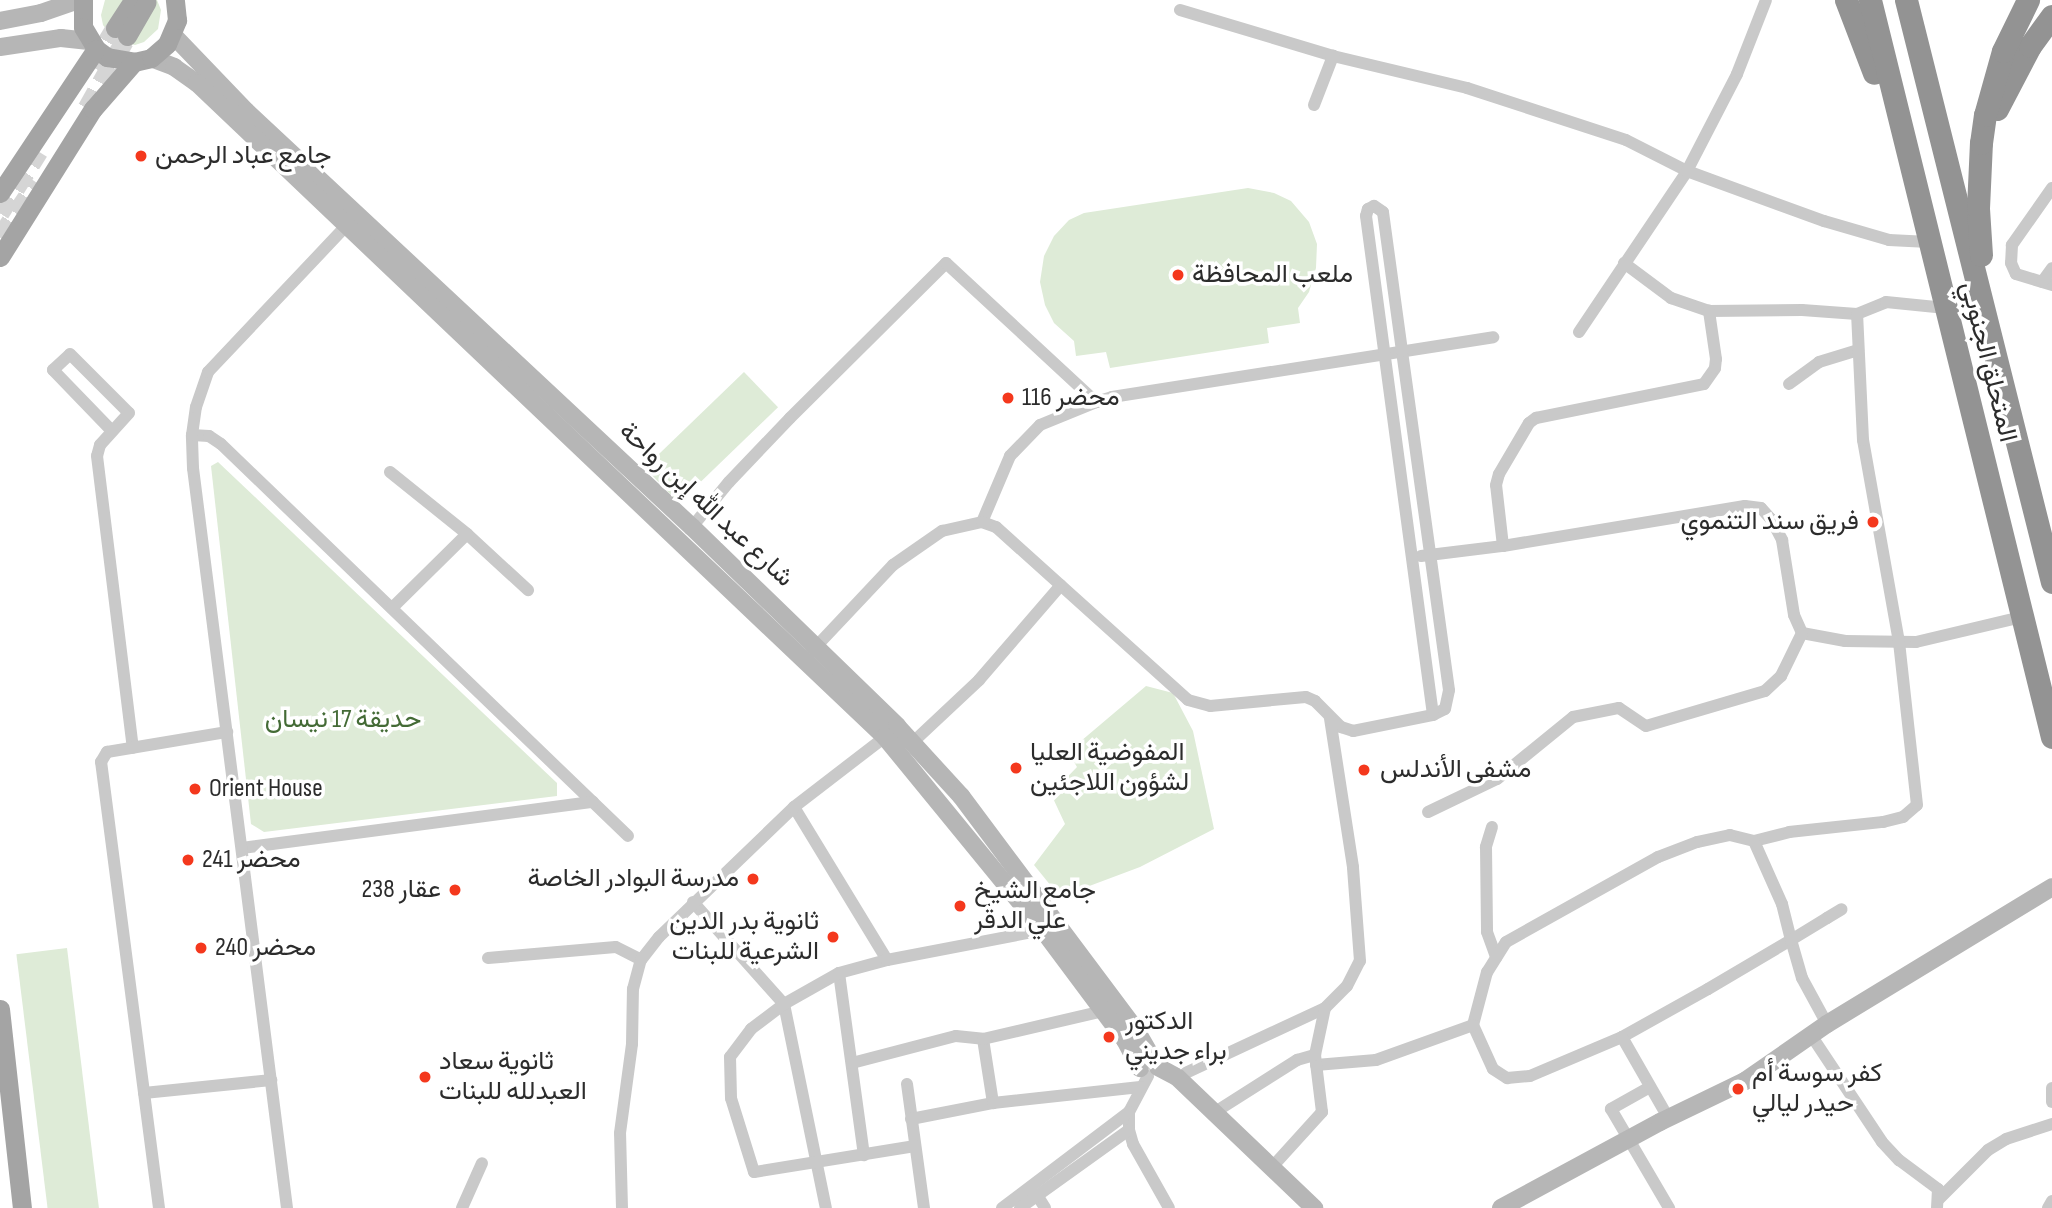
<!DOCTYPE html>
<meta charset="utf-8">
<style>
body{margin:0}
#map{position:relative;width:2052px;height:1208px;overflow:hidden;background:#fff;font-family:"Sofia Sans Condensed",Vazirmatn,sans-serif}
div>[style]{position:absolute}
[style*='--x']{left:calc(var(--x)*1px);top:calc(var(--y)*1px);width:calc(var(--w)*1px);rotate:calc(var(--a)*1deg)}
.green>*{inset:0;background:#deebd7;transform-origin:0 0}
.primary-tunnel>*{height:19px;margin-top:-9.5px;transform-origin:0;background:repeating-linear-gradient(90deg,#d5d5d5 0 19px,transparent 0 29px)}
.street>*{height:12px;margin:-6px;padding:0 6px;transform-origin:6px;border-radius:6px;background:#c9c9c9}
.secondary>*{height:18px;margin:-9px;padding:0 9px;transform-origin:9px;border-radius:9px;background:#b6b6b6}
.primary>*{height:19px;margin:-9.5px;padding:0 9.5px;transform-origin:9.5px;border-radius:9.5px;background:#a4a4a4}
.highway>*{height:23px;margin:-11.5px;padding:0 11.5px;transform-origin:11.5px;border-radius:11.5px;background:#939393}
.dots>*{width:19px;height:19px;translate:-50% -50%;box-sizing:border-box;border:4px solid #fff;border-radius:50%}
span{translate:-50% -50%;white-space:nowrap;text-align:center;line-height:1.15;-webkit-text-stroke:7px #fff;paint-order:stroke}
.poi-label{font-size:26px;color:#2c2c2c}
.left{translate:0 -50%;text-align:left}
.right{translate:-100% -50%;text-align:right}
.street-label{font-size:26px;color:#2c2c2c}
.park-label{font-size:26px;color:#446b36}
</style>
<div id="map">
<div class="green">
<i style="clip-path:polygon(105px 0,157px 0,161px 10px,158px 29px,144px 42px,135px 45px,115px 41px,103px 25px,101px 15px)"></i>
<i style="clip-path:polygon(1248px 188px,1274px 193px,1291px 201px,1309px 222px,1317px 244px,1316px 268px,1309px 292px,1298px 308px,1300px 323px,1267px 328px,1269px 343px,1110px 368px,1106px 352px,1076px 356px,1074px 341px,1054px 323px,1045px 305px,1040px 282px,1044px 256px,1054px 236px,1069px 220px,1084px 213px)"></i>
<i style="left:744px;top:372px;width:49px;height:138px;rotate:46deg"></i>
<i style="clip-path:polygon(218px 462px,557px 783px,557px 796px,264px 832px,251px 824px,211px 466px)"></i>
<i style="clip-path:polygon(1146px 686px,1173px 693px,1193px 731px,1214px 829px,1140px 867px,1060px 897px,1034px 865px,1065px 824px,1051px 794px,1077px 767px,1068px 752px)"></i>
<i style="left:67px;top:948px;width:262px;height:51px;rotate:83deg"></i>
</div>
<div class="primary-tunnel">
<i style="--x:92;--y:66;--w:44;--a:-58.8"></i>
<i style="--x:87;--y:108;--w:82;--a:-60.9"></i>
<i style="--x:0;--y:213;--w:73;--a:-57.8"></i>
<i style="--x:0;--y:237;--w:66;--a:-56.1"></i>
</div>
<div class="street">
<i style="--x:1180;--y:10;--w:160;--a:16.7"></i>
<i style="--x:1333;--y:56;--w:138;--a:13.4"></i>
<i style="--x:1467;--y:88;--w:167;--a:18.1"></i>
<i style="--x:1626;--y:140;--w:68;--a:26.9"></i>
<i style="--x:1687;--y:171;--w:146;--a:20.1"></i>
<i style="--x:1824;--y:221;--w:68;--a:16.3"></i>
<i style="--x:1889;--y:240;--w:40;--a:2.9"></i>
<i style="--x:1314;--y:105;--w:53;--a:-68.8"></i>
<i style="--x:2052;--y:188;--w:70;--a:125.1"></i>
<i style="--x:2012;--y:245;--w:18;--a:93"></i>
<i style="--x:2011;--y:263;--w:12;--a:66"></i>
<i style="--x:2016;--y:274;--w:38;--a:17"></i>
<i style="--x:1624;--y:263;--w:59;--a:36.7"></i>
<i style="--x:1671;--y:298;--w:40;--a:18.9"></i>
<i style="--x:1709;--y:311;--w:93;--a:-0.6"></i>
<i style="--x:1802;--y:310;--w:55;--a:4.2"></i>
<i style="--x:1857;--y:314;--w:31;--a:-22"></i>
<i style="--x:1886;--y:302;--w:60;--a:5.7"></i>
<i style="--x:2042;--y:282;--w:17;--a:-54"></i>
<i style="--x:1579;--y:332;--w:194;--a:-56.1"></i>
<i style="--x:1687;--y:171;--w:109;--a:-62.7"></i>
<i style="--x:1737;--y:74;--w:79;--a:-68.6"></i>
<i style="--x:1789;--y:384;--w:37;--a:-36"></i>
<i style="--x:1819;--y:362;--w:41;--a:-17.1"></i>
<i style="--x:112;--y:431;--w:85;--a:-134"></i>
<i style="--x:53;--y:370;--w:23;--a:-43"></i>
<i style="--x:70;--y:354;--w:83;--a:45"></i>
<i style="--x:129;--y:413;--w:43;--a:132.2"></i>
<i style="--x:100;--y:445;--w:11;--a:105"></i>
<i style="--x:97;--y:456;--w:294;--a:83"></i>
<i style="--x:192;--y:435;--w:17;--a:3"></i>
<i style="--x:209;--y:436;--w:14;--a:34"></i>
<i style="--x:221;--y:444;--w:565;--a:43.92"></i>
<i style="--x:390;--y:472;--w:99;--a:38.8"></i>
<i style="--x:467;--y:534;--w:83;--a:42.6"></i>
<i style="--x:982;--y:522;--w:72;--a:-67"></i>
<i style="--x:1010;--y:456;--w:43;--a:-45.9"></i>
<i style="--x:1040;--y:425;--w:61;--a:-22.3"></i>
<i style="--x:1096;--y:402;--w:17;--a:-17"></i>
<i style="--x:1112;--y:397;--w:386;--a:-8.9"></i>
<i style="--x:692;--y:527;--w:58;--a:-50.6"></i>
<i style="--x:729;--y:482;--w:88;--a:-46.4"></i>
<i style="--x:790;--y:418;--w:220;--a:-44.8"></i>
<i style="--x:946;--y:263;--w:205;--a:42.8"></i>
<i style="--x:1503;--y:546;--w:61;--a:-96.5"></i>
<i style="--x:1496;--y:485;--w:11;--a:-75"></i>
<i style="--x:1499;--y:474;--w:59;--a:-59.5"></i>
<i style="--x:1529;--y:423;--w:9;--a:-36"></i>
<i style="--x:1536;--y:418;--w:171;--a:-11.4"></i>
<i style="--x:1704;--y:384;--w:19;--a:-55"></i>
<i style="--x:1715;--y:368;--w:9;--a:-84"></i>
<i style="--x:1716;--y:359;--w:49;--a:-98.3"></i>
<i style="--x:1421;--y:556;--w:83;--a:-7"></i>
<i style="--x:1503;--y:546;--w:245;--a:-9.4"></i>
<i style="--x:1745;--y:506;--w:16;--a:7"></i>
<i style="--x:1761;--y:508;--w:15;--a:48"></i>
<i style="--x:1771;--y:519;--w:24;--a:62"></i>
<i style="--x:1782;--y:540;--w:76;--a:80.9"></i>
<i style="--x:1794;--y:615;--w:20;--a:66"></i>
<i style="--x:1802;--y:633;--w:44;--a:10.5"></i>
<i style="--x:1845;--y:641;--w:71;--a:0.8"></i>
<i style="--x:1916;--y:642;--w:109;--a:-13.3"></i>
<i style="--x:392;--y:608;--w:105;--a:-44.6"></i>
<i style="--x:811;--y:652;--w:120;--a:-46.7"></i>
<i style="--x:893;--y:565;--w:60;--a:-34.8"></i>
<i style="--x:942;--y:531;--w:41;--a:-12.7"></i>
<i style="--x:982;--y:522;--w:15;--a:20"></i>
<i style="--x:996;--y:527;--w:258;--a:42"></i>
<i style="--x:1188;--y:700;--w:23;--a:15"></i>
<i style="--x:1210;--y:706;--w:96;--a:-5.4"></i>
<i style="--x:1306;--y:697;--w:10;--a:24"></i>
<i style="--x:1315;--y:701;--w:37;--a:45"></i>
<i style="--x:1341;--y:727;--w:13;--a:18"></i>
<i style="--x:1353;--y:731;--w:82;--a:-11.3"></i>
<i style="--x:1433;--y:715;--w:13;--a:-27"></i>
<i style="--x:1445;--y:709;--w:19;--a:-78"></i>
<i style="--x:1449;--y:690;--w:342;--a:-97.9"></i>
<i style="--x:1402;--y:351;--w:140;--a:-97.8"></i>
<i style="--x:1383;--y:212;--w:11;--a:-146"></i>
<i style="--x:1374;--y:206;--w:7;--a:153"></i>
<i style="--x:1368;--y:209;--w:7;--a:106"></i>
<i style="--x:1366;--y:216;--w:503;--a:82.35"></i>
<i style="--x:912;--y:743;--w:92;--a:-43.2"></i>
<i style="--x:979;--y:680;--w:125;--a:-49.2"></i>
<i style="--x:794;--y:807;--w:179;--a:58.7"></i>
<i style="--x:1428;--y:812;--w:76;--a:-25.6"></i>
<i style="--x:1497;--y:779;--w:98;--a:-39.2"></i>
<i style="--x:1573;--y:717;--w:47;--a:-11.1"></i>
<i style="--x:1619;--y:708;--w:32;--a:34"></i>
<i style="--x:1646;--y:726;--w:124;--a:-16.4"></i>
<i style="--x:1765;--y:691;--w:22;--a:-43"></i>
<i style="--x:1781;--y:676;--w:48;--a:-64"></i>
<i style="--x:1492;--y:827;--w:21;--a:107"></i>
<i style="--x:1486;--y:847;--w:85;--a:89.3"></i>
<i style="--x:1487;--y:932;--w:27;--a:70"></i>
<i style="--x:1754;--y:841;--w:36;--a:-14"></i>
<i style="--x:1789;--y:832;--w:95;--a:-6.1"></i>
<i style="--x:1883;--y:822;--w:21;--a:-14"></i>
<i style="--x:1903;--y:817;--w:18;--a:-41"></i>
<i style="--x:1917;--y:805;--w:164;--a:-96.3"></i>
<i style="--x:1899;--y:642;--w:205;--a:-100.1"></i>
<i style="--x:1863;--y:440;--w:126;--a:-92.7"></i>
<i style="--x:242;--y:848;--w:354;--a:-7.5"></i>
<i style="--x:693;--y:902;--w:137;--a:48.3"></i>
<i style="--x:784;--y:1004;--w:208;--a:78.4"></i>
<i style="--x:488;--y:958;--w:128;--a:-4.9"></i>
<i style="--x:616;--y:947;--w:28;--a:27"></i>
<i style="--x:839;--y:973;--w:184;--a:82.2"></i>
<i style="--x:1827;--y:1024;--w:52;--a:-118.5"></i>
<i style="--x:1802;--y:978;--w:40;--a:-106"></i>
<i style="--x:1791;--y:940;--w:37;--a:-104"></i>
<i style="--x:1782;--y:904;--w:69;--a:-114"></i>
<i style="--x:1754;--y:841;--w:25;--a:-166"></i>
<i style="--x:1730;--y:835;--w:34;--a:168"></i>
<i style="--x:1697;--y:842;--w:42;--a:159"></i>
<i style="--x:1658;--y:857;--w:174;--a:150.8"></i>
<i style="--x:1506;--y:942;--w:36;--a:122"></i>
<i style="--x:1487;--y:972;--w:55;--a:104.8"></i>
<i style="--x:1473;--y:1025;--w:48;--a:65.6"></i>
<i style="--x:1493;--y:1069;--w:17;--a:33"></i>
<i style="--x:1507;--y:1078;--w:23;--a:-5"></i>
<i style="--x:1530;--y:1076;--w:100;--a:-23"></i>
<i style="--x:1622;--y:1037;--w:98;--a:-29.2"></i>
<i style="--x:1708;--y:989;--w:96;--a:-30.6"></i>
<i style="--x:1791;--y:940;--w:42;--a:-31.4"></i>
<i style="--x:1827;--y:918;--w:17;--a:-31"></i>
<i style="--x:1811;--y:1035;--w:128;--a:56.4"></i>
<i style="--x:1882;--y:1142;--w:25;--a:47"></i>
<i style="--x:1899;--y:1160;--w:49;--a:36.6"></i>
<i style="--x:1938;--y:1189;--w:19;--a:93"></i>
<i style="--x:1622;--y:1037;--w:95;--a:60.2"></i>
<i style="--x:983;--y:1039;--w:65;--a:81.1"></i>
<i style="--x:852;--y:1063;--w:107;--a:-14.6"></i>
<i style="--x:956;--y:1036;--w:27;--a:6"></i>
<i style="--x:983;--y:1039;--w:123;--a:-13.1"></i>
<i style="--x:1316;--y:1065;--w:60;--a:-4.8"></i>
<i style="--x:1376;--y:1060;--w:103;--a:-19.8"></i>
<i style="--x:1148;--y:1076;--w:41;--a:117.8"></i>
<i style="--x:1129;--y:1112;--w:18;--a:90"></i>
<i style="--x:1129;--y:1130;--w:15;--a:74"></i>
<i style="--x:1133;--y:1144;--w:73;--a:60.6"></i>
<i style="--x:1177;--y:1077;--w:163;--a:-25"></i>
<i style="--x:1325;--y:1008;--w:31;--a:-45"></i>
<i style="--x:1347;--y:986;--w:28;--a:-63"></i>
<i style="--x:1360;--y:961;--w:94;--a:-94.3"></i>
<i style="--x:1353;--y:867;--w:151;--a:-98.8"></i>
<i style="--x:907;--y:1084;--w:125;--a:82.2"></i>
<i style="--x:1650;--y:1087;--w:45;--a:150.6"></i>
<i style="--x:1611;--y:1109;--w:115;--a:59.6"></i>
<i style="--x:2052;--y:1088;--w:14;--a:90"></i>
<i style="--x:144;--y:1093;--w:128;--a:-5.8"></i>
<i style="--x:1212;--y:1114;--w:101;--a:-32.4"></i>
<i style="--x:1297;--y:1060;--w:19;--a:-16"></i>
<i style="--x:911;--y:1119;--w:84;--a:-11"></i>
<i style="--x:993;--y:1103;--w:148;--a:-6.2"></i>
<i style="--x:915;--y:1146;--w:163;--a:170.8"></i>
<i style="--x:754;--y:1172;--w:77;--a:-107.3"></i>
<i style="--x:731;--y:1098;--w:41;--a:-91.4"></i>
<i style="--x:730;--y:1057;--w:35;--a:-53"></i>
<i style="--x:751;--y:1029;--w:41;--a:-37.1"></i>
<i style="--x:784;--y:1004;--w:63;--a:-29.4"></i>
<i style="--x:839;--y:973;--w:50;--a:-15.2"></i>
<i style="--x:887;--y:960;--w:159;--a:-10.9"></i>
<i style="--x:1273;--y:1166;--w:73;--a:-47.8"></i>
<i style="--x:1322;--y:1112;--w:57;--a:-97"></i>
<i style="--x:1315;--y:1055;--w:48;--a:-78"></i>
<i style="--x:1037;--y:1195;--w:15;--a:58"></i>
<i style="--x:1939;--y:1199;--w:69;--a:-45"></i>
<i style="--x:1988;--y:1150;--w:21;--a:-31"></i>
<i style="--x:2006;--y:1139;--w:48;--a:-18.1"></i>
<i style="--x:159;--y:1208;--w:450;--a:-97.4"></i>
<i style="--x:101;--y:762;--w:12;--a:-59"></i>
<i style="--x:107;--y:752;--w:122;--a:-9.5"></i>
<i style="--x:287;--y:1208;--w:746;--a:-97.24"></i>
<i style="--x:193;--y:468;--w:33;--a:-92"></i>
<i style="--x:192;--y:435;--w:28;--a:-82"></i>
<i style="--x:196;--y:407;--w:37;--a:-71"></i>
<i style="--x:208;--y:372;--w:202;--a:-46.6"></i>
<i style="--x:462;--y:1208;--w:49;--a:-66"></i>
<i style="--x:622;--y:1208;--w:75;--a:-91.5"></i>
<i style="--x:620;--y:1133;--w:90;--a:-82.3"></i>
<i style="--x:632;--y:1044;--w:55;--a:-89"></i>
<i style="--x:633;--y:989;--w:30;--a:-75"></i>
<i style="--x:641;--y:960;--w:29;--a:-52"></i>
<i style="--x:659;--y:937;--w:187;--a:-43.9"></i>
<i style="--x:794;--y:807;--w:121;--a:-37.6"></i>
<i style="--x:1002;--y:1208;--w:159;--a:-37.1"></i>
<i style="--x:1020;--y:1208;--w:134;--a:-35.6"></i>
<i style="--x:2048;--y:1208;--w:8;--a:-60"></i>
</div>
<div class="secondary">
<i style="--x:0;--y:21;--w:42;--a:-11"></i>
<i style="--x:41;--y:13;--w:39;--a:-19"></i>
<i style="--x:173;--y:35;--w:105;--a:46.2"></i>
<i style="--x:246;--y:111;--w:610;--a:43.01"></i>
<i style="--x:692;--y:527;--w:286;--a:44.1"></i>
<i style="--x:897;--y:726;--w:95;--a:47.6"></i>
<i style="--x:961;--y:796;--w:292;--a:53.2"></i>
<i style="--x:1136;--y:1030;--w:32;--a:60"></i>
<i style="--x:0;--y:47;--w:62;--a:-8.4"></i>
<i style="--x:61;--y:38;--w:28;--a:6"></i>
<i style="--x:151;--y:58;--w:25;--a:21"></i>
<i style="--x:174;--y:67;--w:28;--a:35"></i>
<i style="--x:197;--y:83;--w:949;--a:43.55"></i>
<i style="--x:885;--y:737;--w:249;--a:50.7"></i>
<i style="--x:1043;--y:930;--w:137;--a:53.3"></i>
<i style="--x:1125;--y:1040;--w:32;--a:62"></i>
<i style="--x:1158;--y:1067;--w:21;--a:28"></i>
<i style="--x:1177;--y:1077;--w:190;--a:43.7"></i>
<i style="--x:1501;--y:1208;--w:181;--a:-28.4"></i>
<i style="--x:1660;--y:1122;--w:94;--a:-25.8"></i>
<i style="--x:1745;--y:1081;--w:100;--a:-34.8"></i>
<i style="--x:1827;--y:1024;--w:263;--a:-31.3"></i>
</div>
<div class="primary">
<i style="--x:83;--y:0;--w:27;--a:90"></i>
<i style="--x:83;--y:27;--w:26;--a:59"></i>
<i style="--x:96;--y:49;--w:14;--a:36"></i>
<i style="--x:107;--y:57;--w:27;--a:10"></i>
<i style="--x:134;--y:62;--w:17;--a:-13"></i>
<i style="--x:151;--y:58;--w:21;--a:-41"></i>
<i style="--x:167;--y:44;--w:26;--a:-67"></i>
<i style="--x:177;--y:20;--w:20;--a:-96"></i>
<i style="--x:115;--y:28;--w:33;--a:-57"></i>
<i style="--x:127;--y:36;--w:39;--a:-60"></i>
<i style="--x:0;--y:193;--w:173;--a:-56.3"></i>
<i style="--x:0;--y:257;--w:175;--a:-57.9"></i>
<i style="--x:93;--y:109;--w:62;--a:-48.9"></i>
<i style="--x:0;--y:1009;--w:200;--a:83.7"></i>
</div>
<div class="highway">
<i style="--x:1846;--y:0;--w:78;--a:69"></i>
<i style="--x:1870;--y:0;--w:759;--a:76.13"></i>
<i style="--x:1906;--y:0;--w:600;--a:75.92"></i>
<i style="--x:1997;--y:109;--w:71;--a:-62.4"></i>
<i style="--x:2030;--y:46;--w:37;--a:-54"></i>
<i style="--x:1981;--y:255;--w:47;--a:-93.7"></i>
<i style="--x:1978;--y:208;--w:65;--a:-87.4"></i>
<i style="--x:1981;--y:143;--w:28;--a:-82"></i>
<i style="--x:1985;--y:115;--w:66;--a:-74.3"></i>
<i style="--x:2003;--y:51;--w:57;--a:-63.9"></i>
</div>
<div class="dots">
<i style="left:141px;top:156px;background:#f4381d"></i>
<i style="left:1178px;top:275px;background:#f4381d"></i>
<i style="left:1008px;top:398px;background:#f4381d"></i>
<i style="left:1873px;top:522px;background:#f4381d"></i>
<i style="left:1016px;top:768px;background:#f4381d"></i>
<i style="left:1364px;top:770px;background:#f4381d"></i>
<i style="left:195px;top:789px;background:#f4381d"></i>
<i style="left:188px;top:860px;background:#f4381d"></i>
<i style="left:753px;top:879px;background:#f4381d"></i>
<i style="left:455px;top:890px;background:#f4381d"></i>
<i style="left:960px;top:906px;background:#f4381d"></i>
<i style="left:833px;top:937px;background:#f4381d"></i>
<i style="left:201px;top:948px;background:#f4381d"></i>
<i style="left:1109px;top:1037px;background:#f4381d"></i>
<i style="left:425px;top:1077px;background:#f4381d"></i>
<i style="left:1738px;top:1089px;background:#f4381d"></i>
</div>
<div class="poi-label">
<span class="left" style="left:155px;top:156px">جامع عباد الرحمن</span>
<span class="left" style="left:1192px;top:275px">ملعب المحافظة</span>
<span class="left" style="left:1022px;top:398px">محضر 116</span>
<span class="right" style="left:1859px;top:522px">فريق سند التنموي</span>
<span class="left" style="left:1030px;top:768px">المفوضية العليا<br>لشؤون اللاجئين</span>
<span class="left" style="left:1380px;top:770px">مشفى الأندلس</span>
<span class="left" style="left:209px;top:789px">Orient House</span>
<span class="left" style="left:202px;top:860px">محضر 241</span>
<span class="right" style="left:739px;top:879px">مدرسة البوادر الخاصة</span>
<span class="right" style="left:441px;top:890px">عقار 238</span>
<span class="left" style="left:974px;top:906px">جامع الشيخ<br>علي الدقر</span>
<span class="right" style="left:819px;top:937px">ثانوية بدر الدين<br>الشرعية للبنات</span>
<span class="left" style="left:215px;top:948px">محضر 240</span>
<span class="left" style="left:1125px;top:1037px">الدكتور<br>براء جديني</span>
<span class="left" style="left:439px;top:1077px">ثانوية سعاد<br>العبدلله للبنات</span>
<span class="left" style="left:1752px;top:1089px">كفر سوسة أم<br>حيدر ليالي</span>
</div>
<div class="street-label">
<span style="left:1988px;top:362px;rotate:76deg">المتحلق الجنوبي</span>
<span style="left:706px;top:505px;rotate:43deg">شارع عبد الله إبن رواحة</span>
</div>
<div class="park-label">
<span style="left:343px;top:720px">حديقة 17 نيسان</span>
</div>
</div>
